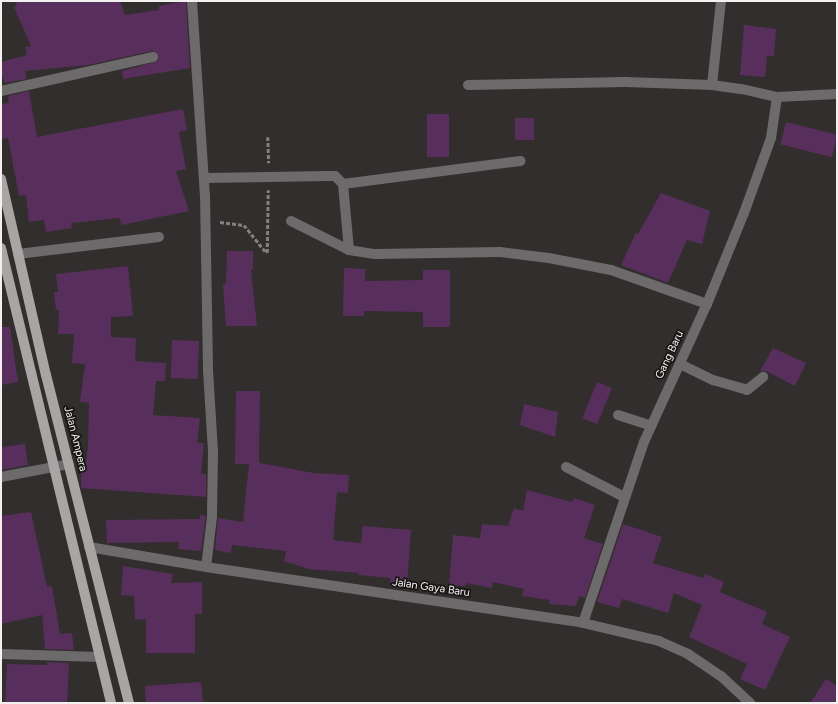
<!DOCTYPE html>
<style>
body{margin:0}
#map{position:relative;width:838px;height:704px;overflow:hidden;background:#312e2d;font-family:Figtree,sans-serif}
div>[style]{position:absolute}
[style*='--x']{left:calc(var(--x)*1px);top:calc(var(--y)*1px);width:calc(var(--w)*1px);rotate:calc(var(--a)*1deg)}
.building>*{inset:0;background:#582f5c;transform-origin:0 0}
.path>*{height:2.5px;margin-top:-1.25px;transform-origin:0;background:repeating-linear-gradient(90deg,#83807f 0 4px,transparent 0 6px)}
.minor>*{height:10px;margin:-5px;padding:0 5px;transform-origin:5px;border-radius:5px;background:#6c6a6a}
.major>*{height:10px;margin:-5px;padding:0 5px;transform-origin:5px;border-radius:5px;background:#a8a5a4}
span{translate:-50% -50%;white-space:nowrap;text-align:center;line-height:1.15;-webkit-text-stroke:3.5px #181716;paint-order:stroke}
.street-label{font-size:11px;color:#f3f1f0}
.frame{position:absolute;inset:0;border:2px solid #f3f1f0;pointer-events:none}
</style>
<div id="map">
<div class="building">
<i style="clip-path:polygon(15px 1px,120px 1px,125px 15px,159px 10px,159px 6px,186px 1px,190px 68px,123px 79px,122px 71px,158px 61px,159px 55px,152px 51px,88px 65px,25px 71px,27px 79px,5px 83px,1px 74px,1px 62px,27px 55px,25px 47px,31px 46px,14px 7px,17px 5px)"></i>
<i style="clip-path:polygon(744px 25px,776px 29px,774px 56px,767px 56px,765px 77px,740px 75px)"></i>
<i style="clip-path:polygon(29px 91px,37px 137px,183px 109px,187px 130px,179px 132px,186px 169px,176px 171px,189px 211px,121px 225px,120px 218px,71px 223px,72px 228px,46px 232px,44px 220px,29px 222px,26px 195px,19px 196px,8px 138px,1px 139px,1px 104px,9px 103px,8px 96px)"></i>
<i style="left:427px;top:114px;width:22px;height:43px"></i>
<i style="left:534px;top:118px;width:22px;height:19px;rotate:90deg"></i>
<i style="left:786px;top:122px;width:53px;height:23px;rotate:14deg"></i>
<i style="clip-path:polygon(661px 193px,710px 211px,702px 244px,687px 240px,668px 283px,621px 265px,636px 233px,638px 234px)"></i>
<i style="clip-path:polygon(227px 251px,253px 251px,253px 270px,251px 270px,257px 326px,226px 326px,223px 284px,226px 284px)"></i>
<i style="clip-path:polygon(128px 266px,133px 316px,111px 317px,111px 337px,136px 338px,135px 361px,166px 363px,165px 381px,156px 381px,153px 415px,200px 418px,197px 443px,204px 443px,201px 474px,206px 474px,206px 497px,81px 488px,81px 462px,86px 462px,88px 445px,89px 403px,80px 402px,85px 364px,72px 363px,74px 334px,58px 334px,59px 310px,56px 310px,54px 292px,58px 292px,56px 274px)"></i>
<i style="clip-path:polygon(344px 268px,365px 269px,365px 281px,423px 280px,423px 270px,450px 270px,450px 327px,423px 327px,423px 312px,364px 311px,364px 316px,343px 316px)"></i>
<i style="clip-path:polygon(1px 327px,10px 327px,18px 382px,1px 385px)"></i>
<i style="left:172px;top:340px;width:27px;height:38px;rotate:2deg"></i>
<i style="clip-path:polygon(773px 348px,806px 363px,795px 386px,766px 371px,760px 371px)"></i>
<i style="left:597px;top:382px;width:16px;height:39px;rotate:22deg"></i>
<i style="clip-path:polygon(236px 391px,260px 391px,259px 463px,314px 473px,349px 475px,348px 493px,337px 492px,333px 540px,361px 543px,363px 526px,411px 530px,407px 584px,390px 583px,390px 578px,358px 575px,359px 573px,308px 569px,284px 561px,286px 551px,232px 545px,231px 553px,215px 550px,218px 518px,243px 522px,249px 464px,235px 464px)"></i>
<i style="clip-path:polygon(524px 404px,558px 412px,555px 437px,520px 425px)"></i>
<i style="clip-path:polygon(25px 444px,28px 465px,1px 470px,1px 447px)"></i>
<i style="clip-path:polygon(527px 490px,572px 502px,574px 498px,595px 505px,584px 538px,603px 544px,585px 598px,579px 596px,576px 606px,549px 604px,550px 600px,522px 596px,524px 589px,493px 582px,492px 588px,466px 583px,465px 586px,449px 585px,453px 535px,480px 538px,482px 524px,508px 526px,514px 508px,523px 511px)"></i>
<i style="clip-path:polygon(31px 512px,47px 587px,52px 586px,60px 634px,72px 633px,74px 650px,45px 649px,42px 615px,1px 624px,1px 516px)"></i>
<i style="clip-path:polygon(200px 515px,206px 516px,201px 551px,178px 549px,179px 542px,107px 543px,106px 520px,200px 519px)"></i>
<i style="clip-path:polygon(623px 524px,662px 537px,653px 563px,703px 578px,705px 574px,724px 582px,720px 592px,767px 612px,762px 624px,790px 637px,765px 690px,740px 679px,747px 664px,689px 637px,702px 605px,674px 593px,668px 613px,622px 599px,619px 608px,597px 602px)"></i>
<i style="clip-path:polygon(123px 566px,173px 574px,171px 583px,202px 582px,202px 614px,195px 614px,195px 653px,146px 653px,146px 619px,135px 620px,134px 596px,121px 595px)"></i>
<i style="clip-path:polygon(47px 662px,69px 663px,67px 703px,5px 703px,7px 664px,47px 665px)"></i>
<i style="clip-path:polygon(826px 679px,837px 686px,837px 703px,810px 703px)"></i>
<i style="clip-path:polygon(201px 682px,203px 703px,146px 703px,145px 686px)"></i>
</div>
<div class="path">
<i style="--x:268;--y:137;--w:26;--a:88"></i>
<i style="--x:220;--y:222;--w:24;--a:7"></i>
<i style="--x:244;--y:225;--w:36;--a:51"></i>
<i style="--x:267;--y:253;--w:63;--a:-89.1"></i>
</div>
<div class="minor">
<i style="--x:192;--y:1;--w:194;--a:86.2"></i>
<i style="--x:205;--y:195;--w:175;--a:89"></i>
<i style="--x:208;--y:370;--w:82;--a:86.5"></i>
<i style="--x:213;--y:452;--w:65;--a:90.9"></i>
<i style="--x:212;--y:517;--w:50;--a:96.8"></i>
<i style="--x:468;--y:85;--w:157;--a:-1.1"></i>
<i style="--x:625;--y:82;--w:87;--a:2"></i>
<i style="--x:712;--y:85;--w:30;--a:8"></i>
<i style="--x:742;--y:89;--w:36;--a:13"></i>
<i style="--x:777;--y:97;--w:60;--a:-2.9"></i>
<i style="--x:712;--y:85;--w:84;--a:-83.9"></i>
<i style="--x:1;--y:91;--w:156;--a:-12.6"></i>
<i style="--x:204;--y:178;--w:124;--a:-0.9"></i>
<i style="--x:328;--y:176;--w:7;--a:0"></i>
<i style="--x:335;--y:176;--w:11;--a:45"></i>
<i style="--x:291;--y:221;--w:65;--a:26.6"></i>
<i style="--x:349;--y:250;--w:26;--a:9"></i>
<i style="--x:375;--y:254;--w:125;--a:-0.9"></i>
<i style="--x:500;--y:252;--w:49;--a:7"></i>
<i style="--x:549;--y:258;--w:63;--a:11"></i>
<i style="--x:611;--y:270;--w:102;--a:19.5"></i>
<i style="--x:349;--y:250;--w:66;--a:-95.2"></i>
<i style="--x:343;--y:184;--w:179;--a:-7.4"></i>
<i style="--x:18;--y:254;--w:142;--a:-6.9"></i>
<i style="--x:680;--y:364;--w:37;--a:26"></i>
<i style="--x:713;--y:380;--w:35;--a:16"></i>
<i style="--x:747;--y:390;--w:21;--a:-39"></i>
<i style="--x:618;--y:415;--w:35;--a:18"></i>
<i style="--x:566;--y:467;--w:65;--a:27.3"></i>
<i style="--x:1;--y:477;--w:69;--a:-10.8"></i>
<i style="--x:89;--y:547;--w:119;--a:9.7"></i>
<i style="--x:206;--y:567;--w:381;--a:8.4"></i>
<i style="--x:583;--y:623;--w:78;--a:13.3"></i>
<i style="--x:659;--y:641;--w:32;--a:24"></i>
<i style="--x:688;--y:654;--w:40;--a:34"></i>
<i style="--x:721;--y:676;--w:40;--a:43"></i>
<i style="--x:583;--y:623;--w:191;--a:-71.4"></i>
<i style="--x:644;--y:442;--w:152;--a:-65.5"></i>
<i style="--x:707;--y:304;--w:98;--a:-67.9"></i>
<i style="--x:744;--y:213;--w:80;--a:-70.2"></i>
<i style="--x:771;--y:138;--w:41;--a:-81.7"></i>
<i style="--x:1;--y:654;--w:98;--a:1.8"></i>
</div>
<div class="major">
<i style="--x:1;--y:179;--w:201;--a:77.1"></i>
<i style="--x:46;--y:375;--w:338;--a:75.8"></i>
<i style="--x:1;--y:248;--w:468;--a:76.4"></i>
</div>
<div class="street-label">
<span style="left:670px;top:355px;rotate:-65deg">Gang Baru</span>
<span style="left:75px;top:439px;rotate:76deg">Jalan Ampera</span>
<span style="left:431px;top:588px;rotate:8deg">Jalan Gaya Baru</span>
</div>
<div class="frame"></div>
</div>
